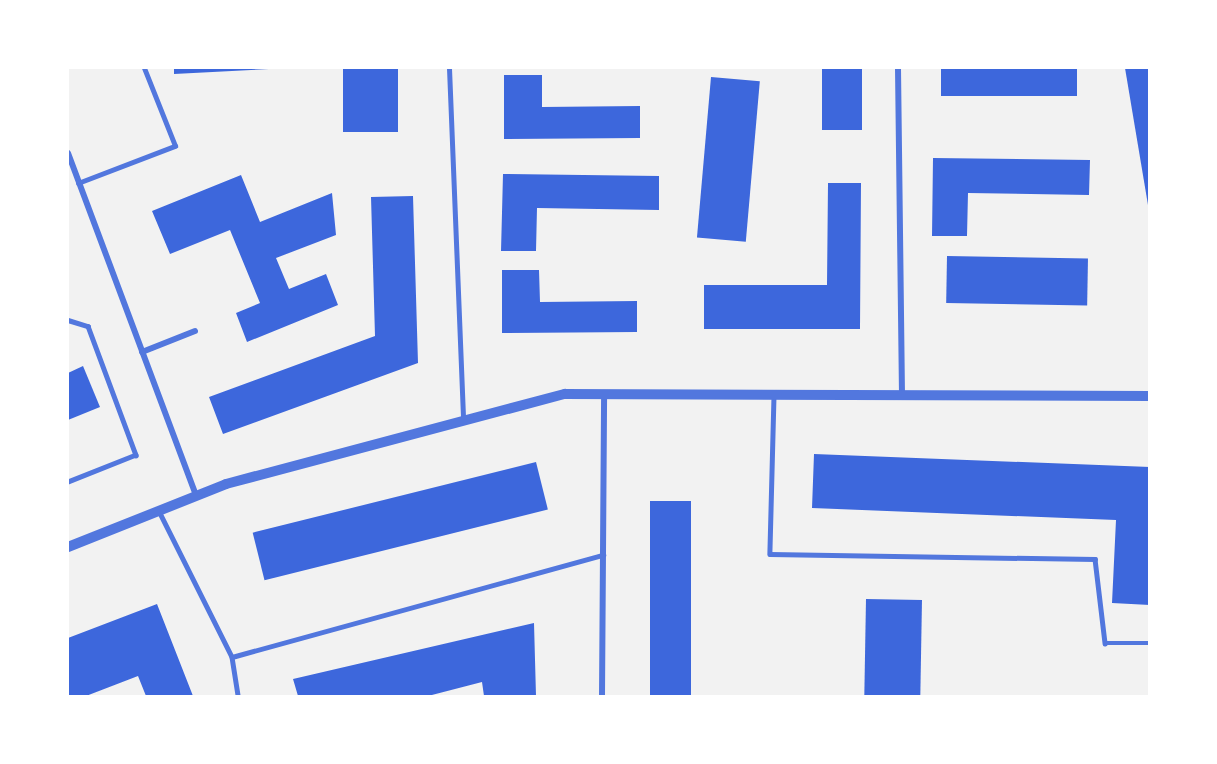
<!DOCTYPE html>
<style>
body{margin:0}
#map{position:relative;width:1217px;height:764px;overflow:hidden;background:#f2f2f2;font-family:"Public Sans",sans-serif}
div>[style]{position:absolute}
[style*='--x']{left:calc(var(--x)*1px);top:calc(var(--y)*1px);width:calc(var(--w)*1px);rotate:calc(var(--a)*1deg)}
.building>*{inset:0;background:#3d67dc;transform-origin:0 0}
.service>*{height:4.5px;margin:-2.25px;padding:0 2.25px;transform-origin:2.25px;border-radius:2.25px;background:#5277de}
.pedestrian>*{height:5px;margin:-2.5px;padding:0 2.5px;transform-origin:2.5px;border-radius:2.5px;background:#5277de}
.minor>*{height:6px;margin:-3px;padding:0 3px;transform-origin:3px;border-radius:3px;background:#5277de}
.tertiary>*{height:10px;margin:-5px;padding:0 5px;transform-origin:5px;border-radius:5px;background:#5277de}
span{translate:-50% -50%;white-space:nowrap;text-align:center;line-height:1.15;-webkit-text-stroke:4.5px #fff;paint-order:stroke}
.frame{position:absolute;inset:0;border:69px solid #fff;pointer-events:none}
</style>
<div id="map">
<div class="building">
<i style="clip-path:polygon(174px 68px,269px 68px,269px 69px,174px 74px)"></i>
<i style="left:343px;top:68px;width:55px;height:64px"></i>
<i style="left:822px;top:68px;width:40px;height:62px"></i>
<i style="left:941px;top:68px;width:136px;height:28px"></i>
<i style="clip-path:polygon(1125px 68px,1150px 68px,1150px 204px,1148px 205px)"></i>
<i style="clip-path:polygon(504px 75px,542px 75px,542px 107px,640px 106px,640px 138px,504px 139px)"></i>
<i style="left:711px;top:77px;width:49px;height:161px;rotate:5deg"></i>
<i style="clip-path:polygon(933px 158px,1090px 160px,1089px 195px,968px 193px,967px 236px,932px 236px)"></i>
<i style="clip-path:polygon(503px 174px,659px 176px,659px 210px,537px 208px,536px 251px,501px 251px)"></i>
<i style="clip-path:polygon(241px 175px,260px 222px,332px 193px,336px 235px,276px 258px,289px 289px,326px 274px,338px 305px,247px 342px,236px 313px,260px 303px,230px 230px,170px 254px,152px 211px)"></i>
<i style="clip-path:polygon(828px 183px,861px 183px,860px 329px,704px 329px,704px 285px,827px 285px)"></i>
<i style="clip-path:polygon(413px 196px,418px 363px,223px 434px,209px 397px,375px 336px,371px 197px)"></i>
<i style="left:947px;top:256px;width:141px;height:47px;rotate:1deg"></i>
<i style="clip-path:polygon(502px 270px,539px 270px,540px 302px,637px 301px,637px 332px,502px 333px)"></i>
<i style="clip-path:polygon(83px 366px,100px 407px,68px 420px,68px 373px)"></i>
<i style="clip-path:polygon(814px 454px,1150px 467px,1150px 605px,1112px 603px,1116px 520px,812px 508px)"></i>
<i style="left:536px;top:462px;width:49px;height:292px;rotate:76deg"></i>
<i style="left:650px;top:501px;width:41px;height:195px"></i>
<i style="left:866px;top:599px;width:56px;height:97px;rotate:1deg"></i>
<i style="clip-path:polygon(157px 604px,193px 696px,146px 696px,138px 676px,86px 696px,68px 696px,68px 638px)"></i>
<i style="clip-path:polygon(534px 623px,536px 696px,484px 696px,482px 682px,428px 696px,298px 696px,293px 679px)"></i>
</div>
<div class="service">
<i style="--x:78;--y:183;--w:104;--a:-20.9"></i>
<i style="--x:175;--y:146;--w:84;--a:-111.7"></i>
<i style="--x:68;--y:320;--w:21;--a:17"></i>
<i style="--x:88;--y:326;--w:138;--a:69.6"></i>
<i style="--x:136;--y:455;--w:73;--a:158.3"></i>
<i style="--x:774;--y:396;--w:158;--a:91.5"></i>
<i style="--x:770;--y:554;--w:325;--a:0.9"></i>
<i style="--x:1095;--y:559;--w:85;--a:83.2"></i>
<i style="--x:1105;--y:643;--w:45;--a:0"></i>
<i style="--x:159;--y:511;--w:163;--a:63.4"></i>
<i style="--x:232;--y:657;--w:39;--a:81"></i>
<i style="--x:232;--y:657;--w:385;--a:-15.4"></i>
</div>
<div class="pedestrian">
<i style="--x:449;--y:68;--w:353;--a:87.7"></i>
</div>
<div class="minor">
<i style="--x:898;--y:68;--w:328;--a:89.3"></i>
<i style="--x:68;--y:153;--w:366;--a:69.5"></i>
<i style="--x:142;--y:352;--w:57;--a:-21.6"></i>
<i style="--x:602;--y:696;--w:302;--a:-89.6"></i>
</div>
<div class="tertiary">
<i style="--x:68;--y:547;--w:170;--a:-21.7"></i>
<i style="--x:226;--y:484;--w:351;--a:-14.9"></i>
<i style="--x:565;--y:394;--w:585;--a:0.2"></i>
</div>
<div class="frame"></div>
</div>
